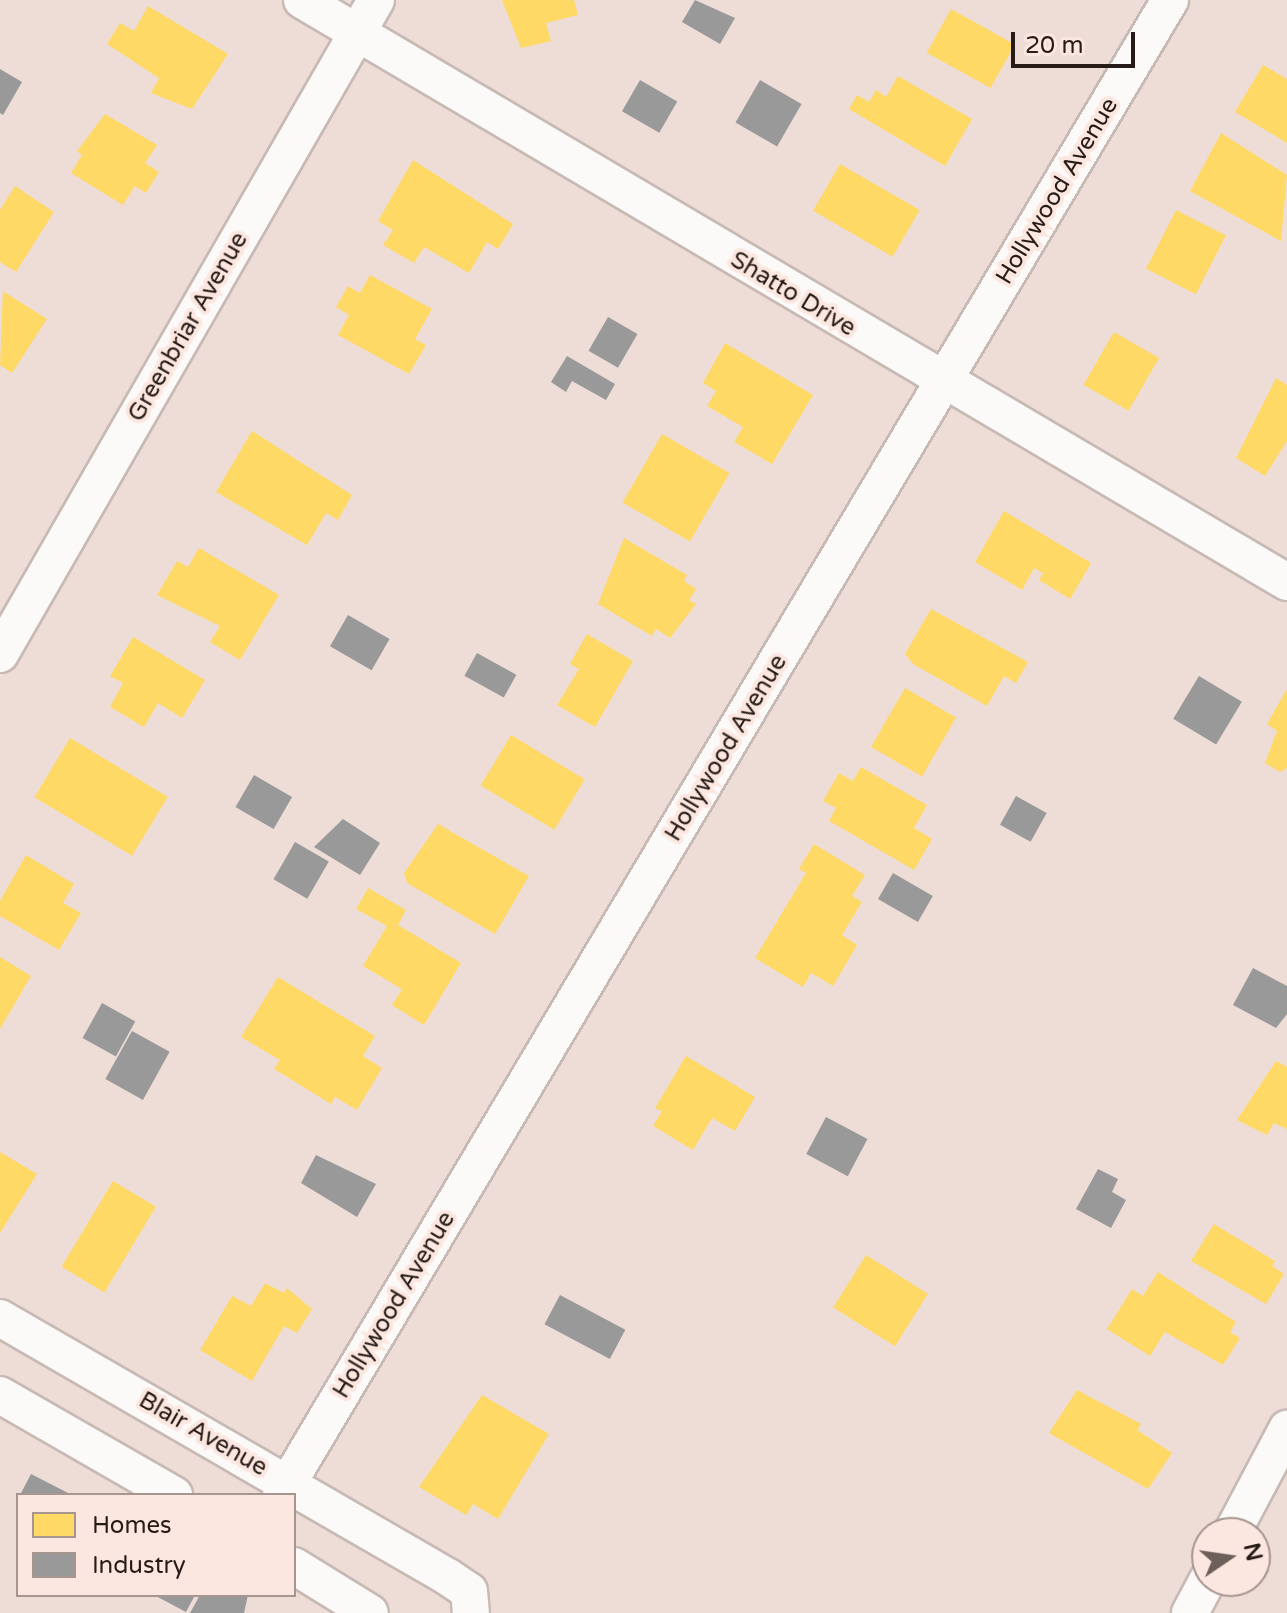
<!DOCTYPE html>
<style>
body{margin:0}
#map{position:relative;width:1287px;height:1613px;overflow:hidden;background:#eedcd6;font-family:"Varela Round",sans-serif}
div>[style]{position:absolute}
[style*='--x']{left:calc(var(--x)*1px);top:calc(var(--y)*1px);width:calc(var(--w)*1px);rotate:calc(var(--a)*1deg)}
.homes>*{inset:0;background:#ffd966;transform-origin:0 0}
.industry>*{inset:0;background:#999;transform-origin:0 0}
.roads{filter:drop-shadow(2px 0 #c7b9b4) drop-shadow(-2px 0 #c7b9b4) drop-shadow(0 2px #c7b9b4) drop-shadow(0 -2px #c7b9b4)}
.street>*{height:36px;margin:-18px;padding:0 18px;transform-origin:18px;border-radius:18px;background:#fcfaf9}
span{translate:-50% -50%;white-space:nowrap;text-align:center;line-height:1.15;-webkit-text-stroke:8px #fce7e0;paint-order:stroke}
.street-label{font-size:24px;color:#271b17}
.legend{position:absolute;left:16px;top:1493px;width:280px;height:104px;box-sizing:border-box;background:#fce7e0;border:2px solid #a79590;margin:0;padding:10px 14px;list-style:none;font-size:24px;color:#271b17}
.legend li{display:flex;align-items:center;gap:16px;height:40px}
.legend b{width:40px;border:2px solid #a79590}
.north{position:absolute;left:1191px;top:1517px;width:80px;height:80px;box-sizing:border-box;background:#fce7e0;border:2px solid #a79590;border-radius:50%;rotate:77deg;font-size:22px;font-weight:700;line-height:32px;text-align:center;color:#271b17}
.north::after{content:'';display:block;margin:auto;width:28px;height:36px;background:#6d5f5a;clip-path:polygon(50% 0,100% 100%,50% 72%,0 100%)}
.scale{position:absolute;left:1011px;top:32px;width:124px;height:36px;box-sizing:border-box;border:4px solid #271b17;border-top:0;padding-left:10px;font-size:24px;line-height:28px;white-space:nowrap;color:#271b17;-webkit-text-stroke:6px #fce7e0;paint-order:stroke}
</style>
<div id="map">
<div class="homes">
<i style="clip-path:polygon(502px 0,574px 0,578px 15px,546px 23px,551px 41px,521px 48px)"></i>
<i style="clip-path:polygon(148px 6px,228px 54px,192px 109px,151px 93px,159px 78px,107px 44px,120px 23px,134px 31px)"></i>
<i style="left:951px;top:9px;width:73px;height:50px;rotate:29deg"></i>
<i style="clip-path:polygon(1263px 65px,1287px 79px,1287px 143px,1235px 112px)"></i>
<i style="clip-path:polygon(898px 76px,972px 119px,945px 166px,849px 109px,857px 95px,869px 102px,876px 90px,886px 97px)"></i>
<i style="clip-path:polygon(105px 114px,157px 145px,145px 163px,159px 172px,146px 193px,135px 186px,123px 205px,71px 173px,82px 155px,77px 151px)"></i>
<i style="clip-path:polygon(1221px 133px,1287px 175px,1281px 241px,1190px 191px)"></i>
<i style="clip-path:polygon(413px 160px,513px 224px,498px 249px,487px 242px,469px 273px,424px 247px,414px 263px,383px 245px,393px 230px,378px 221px)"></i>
<i style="left:840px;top:164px;width:92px;height:54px;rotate:30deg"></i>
<i style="clip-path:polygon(15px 186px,54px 212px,16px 272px,0 262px,0 210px)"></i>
<i style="left:1176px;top:210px;width:56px;height:66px;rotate:27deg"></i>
<i style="clip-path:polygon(370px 275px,432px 309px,415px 339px,426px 345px,409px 374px,338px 335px,349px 315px,336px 307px,348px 286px,360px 293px)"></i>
<i style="clip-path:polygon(3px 291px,47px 319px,12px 373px,0 365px)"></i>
<i style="left:1114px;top:332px;width:52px;height:61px;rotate:30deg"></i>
<i style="clip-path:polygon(725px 343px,813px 395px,772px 464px,734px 442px,743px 427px,707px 406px,716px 391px,703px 383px)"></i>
<i style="clip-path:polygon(1276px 378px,1287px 385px,1287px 441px,1265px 476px,1236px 458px)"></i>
<i style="clip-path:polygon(252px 431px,352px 495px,338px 520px,326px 513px,307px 545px,216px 492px)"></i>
<i style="left:662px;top:434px;width:78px;height:79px;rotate:30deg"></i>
<i style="clip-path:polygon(1004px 511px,1091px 563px,1070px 599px,1039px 580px,1043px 573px,1034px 568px,1022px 590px,975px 562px)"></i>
<i style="clip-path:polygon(624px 538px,687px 575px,684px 581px,696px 589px,689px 600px,696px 604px,670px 638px,656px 629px,652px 636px,598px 604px)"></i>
<i style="clip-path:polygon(199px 548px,279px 595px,240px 660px,210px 642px,220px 626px,157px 595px,177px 561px,188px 567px)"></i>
<i style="clip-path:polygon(931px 609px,1028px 662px,1016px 683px,1004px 676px,987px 706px,913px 664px,905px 654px)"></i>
<i style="clip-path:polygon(587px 634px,633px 661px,595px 727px,557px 705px,579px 669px,570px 664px)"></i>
<i style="clip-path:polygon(133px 637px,205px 680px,182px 718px,158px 703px,144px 727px,110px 707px,123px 683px,110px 676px)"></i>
<i style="left:905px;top:688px;width:59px;height:68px;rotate:30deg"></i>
<i style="clip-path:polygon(1287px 689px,1287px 768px,1280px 772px,1265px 763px,1277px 731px,1267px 724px)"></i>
<i style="left:511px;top:735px;width:86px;height:59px;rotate:31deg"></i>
<i style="left:70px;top:738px;width:114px;height:69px;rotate:31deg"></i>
<i style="clip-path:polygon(861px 767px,927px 805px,914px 828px,932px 839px,914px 870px,829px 821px,836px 808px,823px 801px,839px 773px,853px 781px)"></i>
<i style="clip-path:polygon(438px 824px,529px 876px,495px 934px,407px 883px,404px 873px)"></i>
<i style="clip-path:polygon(814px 844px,865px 875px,852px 896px,862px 902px,842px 935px,857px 945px,833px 986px,811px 973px,803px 987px,755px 958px,806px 873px,799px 869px)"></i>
<i style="clip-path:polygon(26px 855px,74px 884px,63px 903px,81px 913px,59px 950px,0 916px,0 901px)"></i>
<i style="clip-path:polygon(368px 888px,406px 910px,398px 925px,461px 963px,424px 1025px,392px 1005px,402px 989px,363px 966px,387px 926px,356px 909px)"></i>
<i style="clip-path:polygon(0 957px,31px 976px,0 1029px)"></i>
<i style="clip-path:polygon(278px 977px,375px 1036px,363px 1056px,382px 1068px,357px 1110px,335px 1097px,331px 1104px,274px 1069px,280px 1060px,241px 1037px)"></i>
<i style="clip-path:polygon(686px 1056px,755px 1097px,735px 1131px,712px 1118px,693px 1150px,653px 1126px,662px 1111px,655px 1108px)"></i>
<i style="clip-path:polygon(1276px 1061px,1287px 1067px,1287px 1129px,1274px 1123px,1267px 1135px,1237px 1120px)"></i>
<i style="clip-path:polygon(0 1152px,37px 1174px,0 1233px)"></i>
<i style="left:113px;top:1181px;width:50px;height:100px;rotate:31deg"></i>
<i style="clip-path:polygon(1214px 1224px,1275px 1261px,1272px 1266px,1284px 1274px,1266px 1304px,1191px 1261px)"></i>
<i style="left:866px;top:1255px;width:73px;height:62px;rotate:32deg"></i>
<i style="clip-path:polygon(1158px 1272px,1236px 1322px,1230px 1332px,1240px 1338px,1223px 1365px,1165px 1332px,1150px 1356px,1107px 1329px,1132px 1289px,1143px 1296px)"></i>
<i style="clip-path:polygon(265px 1283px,284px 1293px,287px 1288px,312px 1309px,297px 1333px,284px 1326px,252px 1381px,200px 1350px,232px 1296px,251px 1306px)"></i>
<i style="clip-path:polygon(1077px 1390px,1141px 1424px,1137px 1430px,1172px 1453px,1148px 1489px,1049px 1433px)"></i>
<i style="clip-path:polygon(482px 1395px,549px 1434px,498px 1519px,473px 1504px,466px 1515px,419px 1487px)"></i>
</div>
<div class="industry">
<i style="clip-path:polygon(695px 0,735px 18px,720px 44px,682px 22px)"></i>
<i style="clip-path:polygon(0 69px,22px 82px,3px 115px,0 113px)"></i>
<i style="left:640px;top:80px;width:43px;height:36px;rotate:30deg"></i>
<i style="left:760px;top:80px;width:48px;height:49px;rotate:30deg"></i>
<i style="left:608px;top:317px;width:34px;height:39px;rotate:30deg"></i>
<i style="clip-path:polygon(567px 356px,615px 384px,606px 400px,572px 381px,566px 392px,551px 382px)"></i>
<i style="left:348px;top:615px;width:48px;height:36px;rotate:30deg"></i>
<i style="left:477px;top:653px;width:45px;height:26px;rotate:29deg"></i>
<i style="left:1199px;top:676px;width:50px;height:50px;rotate:31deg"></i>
<i style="left:254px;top:775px;width:44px;height:37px;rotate:30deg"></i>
<i style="left:1016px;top:796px;width:35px;height:33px;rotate:29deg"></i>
<i style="clip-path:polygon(343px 819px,380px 843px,360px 875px,314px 847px)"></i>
<i style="left:295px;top:842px;width:39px;height:43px;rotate:30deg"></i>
<i style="left:893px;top:873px;width:46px;height:30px;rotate:30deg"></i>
<i style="clip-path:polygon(1253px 968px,1287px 986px,1287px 1014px,1276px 1028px,1233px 1005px)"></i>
<i style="left:102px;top:1003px;width:38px;height:40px;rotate:29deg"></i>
<i style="left:132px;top:1031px;width:43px;height:55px;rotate:29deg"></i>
<i style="left:826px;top:1117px;width:47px;height:42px;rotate:28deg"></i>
<i style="clip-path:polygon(316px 1155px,376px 1184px,357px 1217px,301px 1183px)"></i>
<i style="clip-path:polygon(1098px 1169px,1118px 1179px,1112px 1192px,1126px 1200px,1111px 1228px,1076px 1209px)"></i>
<i style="left:560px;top:1295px;width:74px;height:33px;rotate:28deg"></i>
<i style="clip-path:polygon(31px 1474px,72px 1495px,20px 1495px)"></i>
<i style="clip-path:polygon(154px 1595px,195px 1595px,186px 1612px)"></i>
<i style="clip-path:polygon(200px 1595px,248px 1595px,244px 1613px,190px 1613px)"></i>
</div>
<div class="roads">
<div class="street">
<i style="--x:302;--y:0;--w:1144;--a:30.58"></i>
<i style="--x:0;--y:654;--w:754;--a:-60.1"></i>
<i style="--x:0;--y:1318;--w:517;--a:30.03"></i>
<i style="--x:448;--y:1577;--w:25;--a:34"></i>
<i style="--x:469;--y:1591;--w:22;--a:85"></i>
<i style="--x:0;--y:1395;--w:201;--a:29.9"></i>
<i style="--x:281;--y:1495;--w:1739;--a:-59.26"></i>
<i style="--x:1232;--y:1533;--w:118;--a:-62.1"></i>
<i style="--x:294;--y:1566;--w:89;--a:31.7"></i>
<i style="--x:1190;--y:1613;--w:36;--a:-62"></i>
</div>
</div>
<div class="street-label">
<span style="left:1057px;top:191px;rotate:-59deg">Hollywood Avenue</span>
<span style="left:793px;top:294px;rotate:31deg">Shatto Drive</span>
<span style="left:188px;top:327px;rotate:-60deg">Greenbriar Avenue</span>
<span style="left:726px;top:748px;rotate:-59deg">Hollywood Avenue</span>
<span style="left:394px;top:1305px;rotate:-59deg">Hollywood Avenue</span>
<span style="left:203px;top:1434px;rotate:30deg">Blair Avenue</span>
</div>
<ul class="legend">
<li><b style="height:22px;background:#ffd966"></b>Homes</li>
<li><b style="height:22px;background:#999"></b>Industry</li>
</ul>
<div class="north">N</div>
<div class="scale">20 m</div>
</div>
